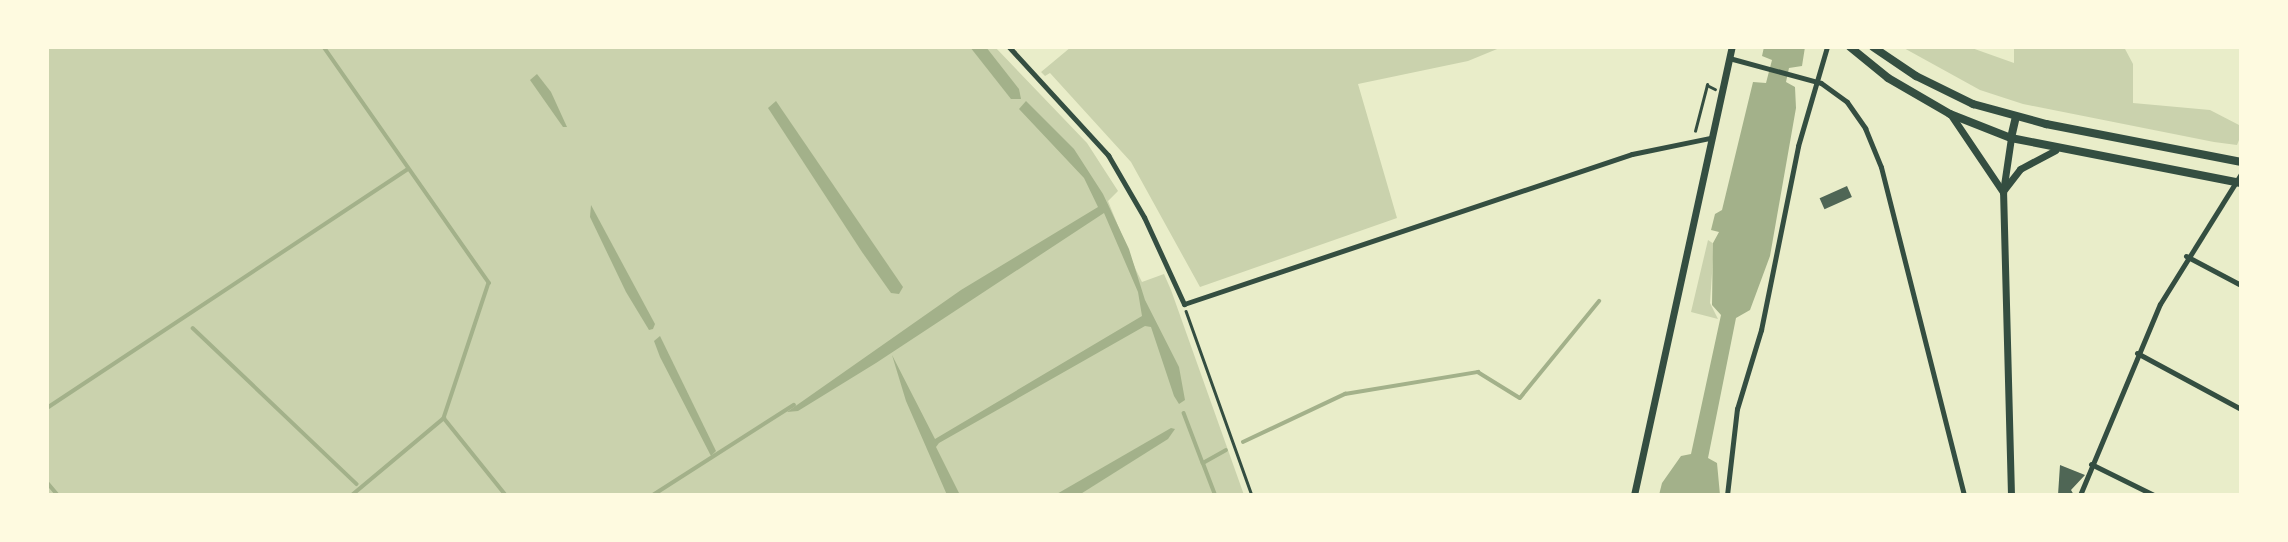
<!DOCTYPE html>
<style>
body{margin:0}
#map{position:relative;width:2288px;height:542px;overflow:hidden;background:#e9edc9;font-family:Mulish,sans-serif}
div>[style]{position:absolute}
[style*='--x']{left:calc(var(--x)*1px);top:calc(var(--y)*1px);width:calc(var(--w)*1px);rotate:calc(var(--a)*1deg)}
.green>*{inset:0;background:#cad2ad}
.water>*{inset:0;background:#a3b18a}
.stream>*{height:3.5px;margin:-1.75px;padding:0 1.75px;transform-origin:1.75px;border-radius:1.75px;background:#a3b18a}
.building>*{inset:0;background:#4f6655;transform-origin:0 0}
.path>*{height:2.5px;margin:-1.25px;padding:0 1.25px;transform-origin:1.25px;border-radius:1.25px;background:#344e41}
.minor>*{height:5px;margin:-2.5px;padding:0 2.5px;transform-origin:2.5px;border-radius:2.5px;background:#344e41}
.secondary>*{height:7px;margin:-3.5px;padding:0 3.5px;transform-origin:3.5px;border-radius:3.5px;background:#344e41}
.primary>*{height:8px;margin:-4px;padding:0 4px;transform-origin:4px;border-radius:4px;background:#344e41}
span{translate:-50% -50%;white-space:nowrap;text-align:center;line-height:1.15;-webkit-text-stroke:6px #fefae0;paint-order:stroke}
.frame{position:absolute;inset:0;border:49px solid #fefae0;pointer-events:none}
</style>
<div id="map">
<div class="green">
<i style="clip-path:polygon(47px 47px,995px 47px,1087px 143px,1118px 191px,1108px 201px,1136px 270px,1142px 282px,1164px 274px,1171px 290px,1244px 495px,47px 495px)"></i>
<i style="clip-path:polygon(1071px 47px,1502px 47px,1468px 61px,1358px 84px,1397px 218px,1200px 287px,1131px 162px,1050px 73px,1045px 76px,1041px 72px)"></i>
<i style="clip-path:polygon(1902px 47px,1969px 47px,2014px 63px,2014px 47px,2124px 47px,2133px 64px,2133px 103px,2210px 110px,2239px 125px,2241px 135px,2237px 145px,2214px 142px,2023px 104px,1980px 90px)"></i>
<i style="clip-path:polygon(1708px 240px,1714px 244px,1710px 303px,1718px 319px,1691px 312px)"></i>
</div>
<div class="water">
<i style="clip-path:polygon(970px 47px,986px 47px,1019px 89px,1021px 99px,1011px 99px)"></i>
<i style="clip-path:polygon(1764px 47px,1805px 47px,1802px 66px,1789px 68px,1786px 82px,1795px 87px,1796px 108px,1770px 256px,1750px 310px,1736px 318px,1708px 458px,1717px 463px,1720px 495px,1659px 495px,1662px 483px,1681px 456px,1691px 454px,1721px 315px,1712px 305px,1713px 243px,1719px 232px,1711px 230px,1715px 214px,1722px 210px,1753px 82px,1766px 83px,1772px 60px,1762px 56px)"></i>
<i style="clip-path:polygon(537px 74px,551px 92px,567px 127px,563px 127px,530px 80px)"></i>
<i style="clip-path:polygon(776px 101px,903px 287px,899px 294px,891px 293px,862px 252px,768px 108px)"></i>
<i style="clip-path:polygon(1026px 101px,1074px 149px,1103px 194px,1129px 249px,1145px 300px,1179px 367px,1185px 400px,1179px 404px,1174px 396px,1151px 327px,1145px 326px,939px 443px,936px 447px,960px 495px,947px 495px,906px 401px,892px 355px,935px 439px,1142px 316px,1138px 292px,1104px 213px,876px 363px,798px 411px,787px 412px,961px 290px,1098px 207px,1084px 178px,1019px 109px)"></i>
<i style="clip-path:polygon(591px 205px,655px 324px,653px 329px,649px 330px,626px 292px,590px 217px)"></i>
<i style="clip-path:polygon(660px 336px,716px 451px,711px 456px,660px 357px,654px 341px)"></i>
<i style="clip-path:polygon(1171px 428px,1175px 429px,1168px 439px,1079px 495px,1055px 495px)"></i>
</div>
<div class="stream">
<i style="--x:324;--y:47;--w:288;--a:55"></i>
<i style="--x:489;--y:283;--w:142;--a:108.4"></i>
<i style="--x:444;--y:418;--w:99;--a:51.2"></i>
<i style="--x:193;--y:328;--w:226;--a:43.6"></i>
<i style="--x:47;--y:408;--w:432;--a:-33.5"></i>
<i style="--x:1184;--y:413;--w:53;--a:69.2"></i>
<i style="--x:1243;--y:442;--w:113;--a:-25.2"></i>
<i style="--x:1345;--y:394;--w:135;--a:-9.4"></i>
<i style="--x:1478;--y:372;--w:49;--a:31.8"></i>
<i style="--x:1520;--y:398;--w:125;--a:-50.8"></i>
<i style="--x:47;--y:482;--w:17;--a:50"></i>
<i style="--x:352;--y:495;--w:120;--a:-39.9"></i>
<i style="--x:653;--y:495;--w:167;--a:-32.6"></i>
<i style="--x:1215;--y:495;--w:34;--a:-111"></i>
<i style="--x:1203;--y:463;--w:26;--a:-29"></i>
</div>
<div class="building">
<i style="left:1847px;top:186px;width:12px;height:30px;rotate:66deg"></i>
<i style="clip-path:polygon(2060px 465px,2085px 475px,2071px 490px,2074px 495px,2058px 495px)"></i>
</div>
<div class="path">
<i style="--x:1695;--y:131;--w:48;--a:-75.4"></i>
<i style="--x:1707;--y:85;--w:9;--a:27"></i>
<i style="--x:1186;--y:311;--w:195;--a:70.3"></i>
</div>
<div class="minor">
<i style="--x:1009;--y:47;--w:147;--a:47.5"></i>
<i style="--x:1108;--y:155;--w:72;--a:59.9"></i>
<i style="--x:1144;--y:217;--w:96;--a:65.3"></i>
<i style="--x:1184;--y:304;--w:472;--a:-18.5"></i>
<i style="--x:1632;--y:154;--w:80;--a:-11.6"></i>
<i style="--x:1729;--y:58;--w:95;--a:15.2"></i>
<i style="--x:1821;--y:83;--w:32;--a:36"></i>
<i style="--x:1847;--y:102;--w:32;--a:55"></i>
<i style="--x:1865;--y:128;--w:42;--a:67.7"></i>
<i style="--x:1881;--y:167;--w:338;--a:75.8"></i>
<i style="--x:2186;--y:256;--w:62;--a:27.8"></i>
<i style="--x:2137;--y:353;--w:118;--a:28.3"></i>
<i style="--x:2091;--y:464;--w:70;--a:26.2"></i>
<i style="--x:1727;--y:495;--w:87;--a:-83.4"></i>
<i style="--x:1737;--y:409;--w:83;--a:-73.1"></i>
<i style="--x:1761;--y:330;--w:188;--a:-78.6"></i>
<i style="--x:1798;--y:146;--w:103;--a:-73.7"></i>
<i style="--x:2080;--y:495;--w:207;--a:-67.3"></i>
<i style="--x:2160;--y:304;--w:153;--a:-58.1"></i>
</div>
<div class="secondary">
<i style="--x:1951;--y:115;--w:93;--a:56"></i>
<i style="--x:2003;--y:191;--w:28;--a:-52"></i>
<i style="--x:2020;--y:169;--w:40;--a:-28"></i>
<i style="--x:1634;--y:495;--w:459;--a:-77.7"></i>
<i style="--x:2011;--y:495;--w:303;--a:-91.5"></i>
<i style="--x:2003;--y:192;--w:55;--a:-81.6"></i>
</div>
<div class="primary">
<i style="--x:1850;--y:47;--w:49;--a:39.2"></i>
<i style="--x:1888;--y:78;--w:72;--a:30.1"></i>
<i style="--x:1950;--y:114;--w:66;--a:21.5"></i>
<i style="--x:2011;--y:138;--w:234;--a:11.1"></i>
<i style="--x:1873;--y:47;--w:52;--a:34"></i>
<i style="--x:1916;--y:76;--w:64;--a:26.2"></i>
<i style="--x:1973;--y:104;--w:76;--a:15.3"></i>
<i style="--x:2046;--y:124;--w:199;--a:11"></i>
<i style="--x:2011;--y:138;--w:22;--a:-77"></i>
</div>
<div class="frame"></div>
</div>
